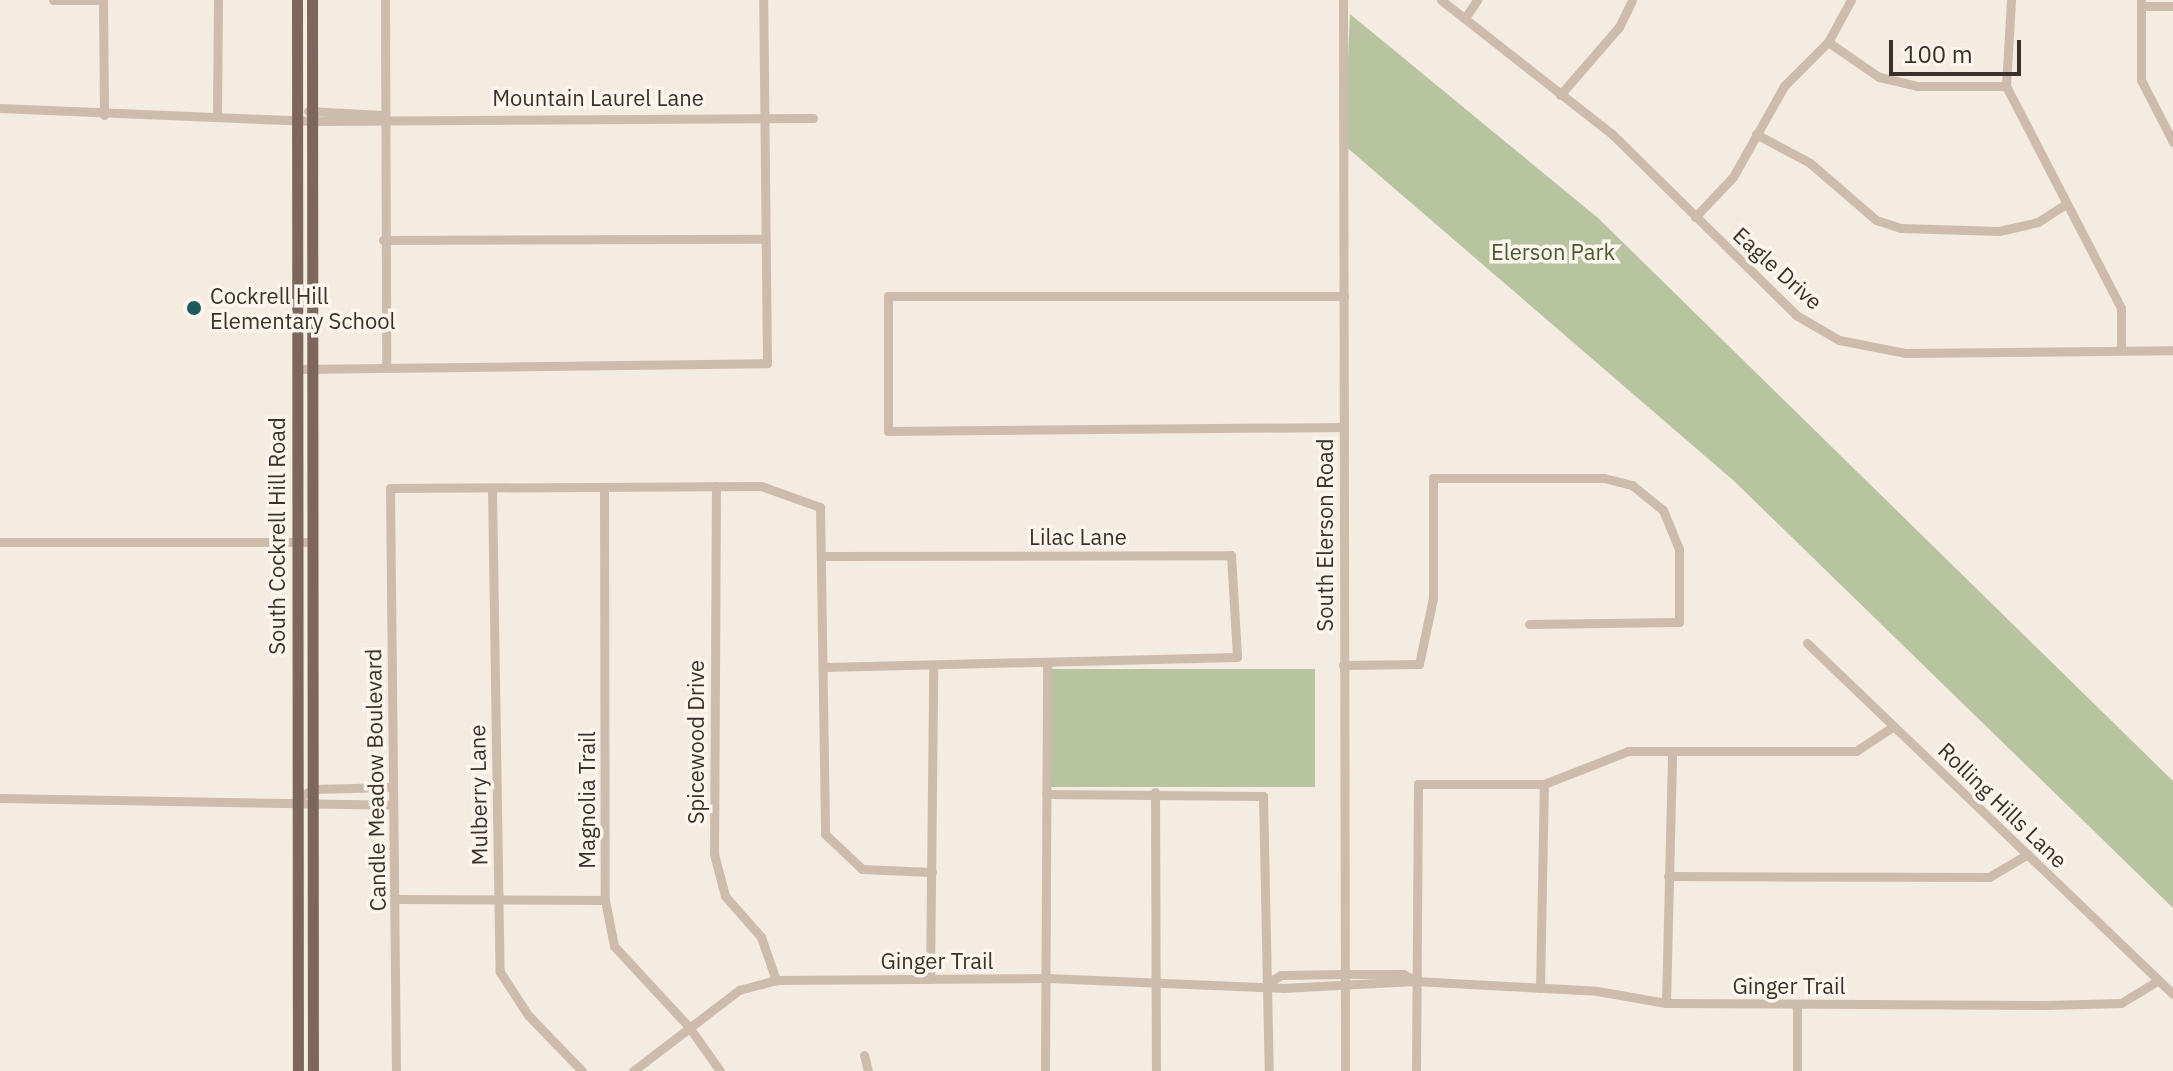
<!DOCTYPE html>
<style>
body{margin:0}
#map{position:relative;width:2173px;height:1071px;overflow:hidden;background:#f4ebe1;font-family:"IBM Plex Sans",sans-serif}
div>[style]{position:absolute}
[style*='--x']{left:calc(var(--x)*1px);top:calc(var(--y)*1px);width:calc(var(--w)*1px);rotate:calc(var(--a)*1deg)}
.green>*{inset:0;background:#b8c4a0;transform-origin:0 0}
.minor>*{height:9px;margin:-4.5px;padding:0 4.5px;transform-origin:4.5px;border-radius:4.5px;background:#cdbbac}
.major>*{height:11px;margin:-5.5px;padding:0 5.5px;transform-origin:5.5px;border-radius:5.5px;background:#7d675c}
.dots>*{width:22px;height:22px;translate:-50% -50%;box-sizing:border-box;border:4px solid #fbf5ee;border-radius:50%}
span{translate:-50% -50%;white-space:nowrap;text-align:center;line-height:1.15;-webkit-text-stroke:7px #fbf5ee;paint-order:stroke}
.street-label{font-size:22px;color:#3b302b}
.park-label{font-size:22px;color:#4a5a2e}
.poi-label{font-size:22px;color:#3b302b}
.left{translate:0 -50%;text-align:left}
.scale{position:absolute;left:1889px;top:40px;width:132px;height:36px;box-sizing:border-box;border:4px solid #3b302b;border-top:0;padding-left:10px;font-size:24px;line-height:28px;white-space:nowrap;color:#3b302b;-webkit-text-stroke:6px #fbf5ee;paint-order:stroke}
</style>
<div id="map">
<div class="green">
<i style="clip-path:polygon(1350px 14px,1598px 218px,2173px 781px,2173px 908px,1734px 481px,1344px 145px)"></i>
<i style="left:1051px;top:669px;width:264px;height:118px"></i>
</div>
<div class="minor">
<i style="--x:53;--y:0;--w:50;--a:0"></i>
<i style="--x:103;--y:0;--w:115;--a:89.5"></i>
<i style="--x:385;--y:0;--w:365;--a:89.8"></i>
<i style="--x:1343;--y:0;--w:1071;--a:89.89"></i>
<i style="--x:1441;--y:0;--w:217;--a:38.1"></i>
<i style="--x:1612;--y:134;--w:258;--a:44.5"></i>
<i style="--x:1796;--y:315;--w:50;--a:30.2"></i>
<i style="--x:1839;--y:340;--w:67;--a:11.1"></i>
<i style="--x:1905;--y:353;--w:268;--a:-0.6"></i>
<i style="--x:2011;--y:0;--w:86;--a:93.3"></i>
<i style="--x:2006;--y:86;--w:250;--a:62.6"></i>
<i style="--x:2121;--y:308;--w:42;--a:90"></i>
<i style="--x:2141;--y:0;--w:80;--a:90"></i>
<i style="--x:2141;--y:80;--w:70;--a:62.7"></i>
<i style="--x:2141;--y:6;--w:32;--a:0"></i>
<i style="--x:1465;--y:18;--w:22;--a:-56"></i>
<i style="--x:1828;--y:42;--w:62;--a:34.5"></i>
<i style="--x:1879;--y:77;--w:39;--a:13"></i>
<i style="--x:1917;--y:86;--w:89;--a:0"></i>
<i style="--x:1560;--y:95;--w:90;--a:-49.1"></i>
<i style="--x:1619;--y:27;--w:30;--a:-64"></i>
<i style="--x:0;--y:108;--w:313;--a:2.4"></i>
<i style="--x:313;--y:121;--w:500;--a:-0.34"></i>
<i style="--x:308;--y:111;--w:74;--a:3.1"></i>
<i style="--x:217;--y:114;--w:114;--a:-89.5"></i>
<i style="--x:1756;--y:134;--w:61;--a:28.2"></i>
<i style="--x:1810;--y:163;--w:87;--a:40.8"></i>
<i style="--x:1876;--y:220;--w:26;--a:18"></i>
<i style="--x:1901;--y:228;--w:98;--a:1.8"></i>
<i style="--x:1999;--y:231;--w:40;--a:-13"></i>
<i style="--x:2038;--y:222;--w:33;--a:-33"></i>
<i style="--x:1695;--y:217;--w:55;--a:-46.5"></i>
<i style="--x:1733;--y:177;--w:104;--a:-60.7"></i>
<i style="--x:1784;--y:86;--w:62;--a:-45"></i>
<i style="--x:1828;--y:42;--w:48;--a:-61.3"></i>
<i style="--x:383;--y:240;--w:381;--a:-0.2"></i>
<i style="--x:297;--y:369;--w:470;--a:-0.7"></i>
<i style="--x:767;--y:363;--w:363;--a:-90.6"></i>
<i style="--x:1343;--y:427;--w:455;--a:179.5"></i>
<i style="--x:888;--y:431;--w:135;--a:-90"></i>
<i style="--x:888;--y:296;--w:456;--a:0"></i>
<i style="--x:716;--y:486;--w:368;--a:90.3"></i>
<i style="--x:714;--y:854;--w:43;--a:75.3"></i>
<i style="--x:725;--y:896;--w:55;--a:48.7"></i>
<i style="--x:761;--y:937;--w:46;--a:70.8"></i>
<i style="--x:604;--y:488;--w:412;--a:89.9"></i>
<i style="--x:605;--y:900;--w:47;--a:78.9"></i>
<i style="--x:614;--y:946;--w:110;--a:47.2"></i>
<i style="--x:689;--y:1027;--w:54;--a:54.8"></i>
<i style="--x:492;--y:489;--w:483;--a:89.1"></i>
<i style="--x:500;--y:972;--w:51;--a:56.9"></i>
<i style="--x:528;--y:1015;--w:78;--a:46"></i>
<i style="--x:0;--y:542;--w:313;--a:0"></i>
<i style="--x:823;--y:556;--w:408;--a:-0.1"></i>
<i style="--x:1231;--y:555;--w:102;--a:86.6"></i>
<i style="--x:1237;--y:657;--w:412;--a:178.6"></i>
<i style="--x:1807;--y:643;--w:507;--a:43.8"></i>
<i style="--x:1343;--y:665;--w:76;--a:-0.8"></i>
<i style="--x:1419;--y:664;--w:67;--a:-78"></i>
<i style="--x:1433;--y:598;--w:120;--a:-90"></i>
<i style="--x:1433;--y:478;--w:171;--a:0"></i>
<i style="--x:1604;--y:478;--w:29;--a:14"></i>
<i style="--x:1632;--y:485;--w:40;--a:39"></i>
<i style="--x:1663;--y:510;--w:42;--a:67.7"></i>
<i style="--x:1679;--y:549;--w:73;--a:90"></i>
<i style="--x:1679;--y:622;--w:150;--a:179.2"></i>
<i style="--x:1155;--y:792;--w:279;--a:89.8"></i>
<i style="--x:1046;--y:794;--w:217;--a:0.5"></i>
<i style="--x:1263;--y:796;--w:275;--a:88.8"></i>
<i style="--x:0;--y:798;--w:393;--a:1"></i>
<i style="--x:298;--y:798;--w:17;--a:-31"></i>
<i style="--x:313;--y:789;--w:79;--a:-1.5"></i>
<i style="--x:1668;--y:876;--w:321;--a:0.2"></i>
<i style="--x:1989;--y:877;--w:45;--a:-30.5"></i>
<i style="--x:396;--y:899;--w:209;--a:0.3"></i>
<i style="--x:930;--y:979;--w:312;--a:-89.4"></i>
<i style="--x:1269;--y:982;--w:14;--a:-30"></i>
<i style="--x:1281;--y:975;--w:64;--a:-0.9"></i>
<i style="--x:1345;--y:974;--w:58;--a:0"></i>
<i style="--x:1403;--y:974;--w:14;--a:30"></i>
<i style="--x:1540;--y:988;--w:204;--a:-88.9"></i>
<i style="--x:1666;--y:1003;--w:252;--a:-88.6"></i>
<i style="--x:864;--y:1055;--w:16;--a:76"></i>
<i style="--x:396;--y:1071;--w:583;--a:-90.59"></i>
<i style="--x:390;--y:488;--w:371;--a:-0.3"></i>
<i style="--x:761;--y:486;--w:63;--a:19.6"></i>
<i style="--x:820;--y:507;--w:327;--a:89.1"></i>
<i style="--x:825;--y:834;--w:51;--a:43.4"></i>
<i style="--x:862;--y:869;--w:70;--a:2.5"></i>
<i style="--x:633;--y:1071;--w:133;--a:-37.4"></i>
<i style="--x:739;--y:990;--w:38;--a:-15"></i>
<i style="--x:776;--y:980;--w:271;--a:-0.4"></i>
<i style="--x:1047;--y:978;--w:235;--a:2.4"></i>
<i style="--x:1282;--y:988;--w:133;--a:-3"></i>
<i style="--x:1415;--y:981;--w:182;--a:3.1"></i>
<i style="--x:1597;--y:991;--w:70;--a:9.9"></i>
<i style="--x:1666;--y:1003;--w:379;--a:0.3"></i>
<i style="--x:2045;--y:1005;--w:76;--a:-1.5"></i>
<i style="--x:2121;--y:1003;--w:44;--a:-31.2"></i>
<i style="--x:1045;--y:1071;--w:406;--a:-89.7"></i>
<i style="--x:1416;--y:1071;--w:287;--a:-89.6"></i>
<i style="--x:1418;--y:784;--w:126;--a:0"></i>
<i style="--x:1544;--y:784;--w:90;--a:-21.4"></i>
<i style="--x:1628;--y:751;--w:228;--a:0"></i>
<i style="--x:1856;--y:751;--w:45;--a:-33.3"></i>
<i style="--x:1797;--y:1071;--w:67;--a:-90"></i>
</div>
<div class="major">
<i style="--x:297;--y:0;--w:1071;--a:89.95"></i>
<i style="--x:312;--y:0;--w:1071;--a:89.95"></i>
</div>
<div class="dots">
<i style="left:194px;top:308px;background:#1f5a5e"></i>
</div>
<div class="street-label">
<span style="left:598px;top:98px">Mountain Laurel Lane</span>
<span style="left:1778px;top:268px;rotate:42deg">Eagle Drive</span>
<span style="left:1325px;top:535px;rotate:-90deg">South Elerson Road</span>
<span style="left:277px;top:536px;rotate:-90deg">South Cockrell Hill Road</span>
<span style="left:1078px;top:537px">Lilac Lane</span>
<span style="left:696px;top:742px;rotate:-90deg">Spicewood Drive</span>
<span style="left:375px;top:780px;rotate:-91deg">Candle Meadow Boulevard</span>
<span style="left:478px;top:795px;rotate:-91deg">Mulberry Lane</span>
<span style="left:587px;top:800px;rotate:-90deg">Magnolia Trail</span>
<span style="left:2003px;top:805px;rotate:44deg">Rolling Hills Lane</span>
<span style="left:937px;top:961px">Ginger Trail</span>
<span style="left:1789px;top:986px">Ginger Trail</span>
</div>
<div class="park-label">
<span style="left:1553px;top:252px">Elerson Park</span>
</div>
<div class="poi-label">
<span class="left" style="left:210px;top:308px">Cockrell Hill<br>Elementary School</span>
</div>
<div class="scale">100 m</div>
</div>
